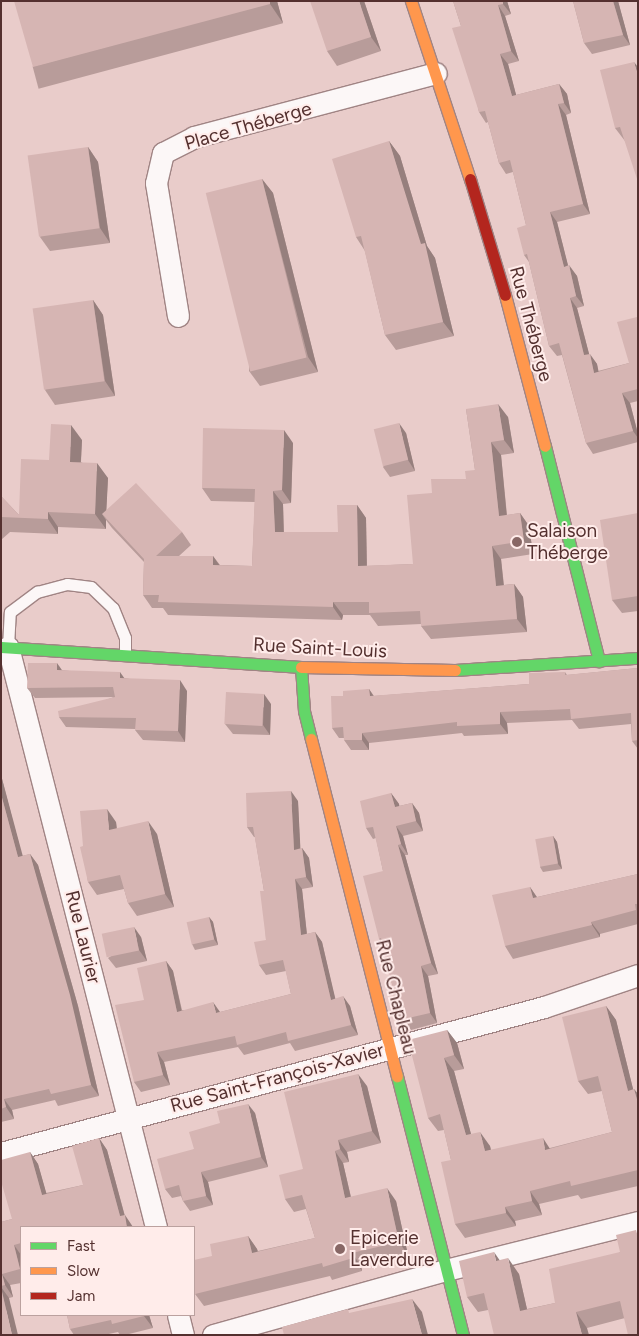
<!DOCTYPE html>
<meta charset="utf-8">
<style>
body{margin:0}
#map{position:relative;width:639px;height:1336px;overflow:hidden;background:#e9ccca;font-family:Figtree,sans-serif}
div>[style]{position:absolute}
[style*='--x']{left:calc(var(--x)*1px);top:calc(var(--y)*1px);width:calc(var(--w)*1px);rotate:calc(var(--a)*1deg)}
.roads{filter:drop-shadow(1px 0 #a08484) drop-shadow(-1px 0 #a08484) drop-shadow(0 1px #a08484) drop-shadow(0 -1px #a08484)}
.lane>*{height:11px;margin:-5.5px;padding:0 5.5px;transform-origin:5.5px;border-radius:5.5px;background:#fcf7f7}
.street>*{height:21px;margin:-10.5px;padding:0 10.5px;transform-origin:10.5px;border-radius:10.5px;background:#fcf7f7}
.fast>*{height:11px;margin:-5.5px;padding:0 5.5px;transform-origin:5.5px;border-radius:5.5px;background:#63d668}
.slow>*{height:11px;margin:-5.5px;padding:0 5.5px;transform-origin:5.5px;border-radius:5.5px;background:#ff974d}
.jam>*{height:11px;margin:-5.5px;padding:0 5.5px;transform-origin:5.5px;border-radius:5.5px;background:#b3261e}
.wall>*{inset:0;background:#b89c9a;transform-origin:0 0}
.shaded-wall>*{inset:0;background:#967f7d}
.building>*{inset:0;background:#d6b5b3;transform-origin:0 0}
.dots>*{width:14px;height:14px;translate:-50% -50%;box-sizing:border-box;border:2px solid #ffecea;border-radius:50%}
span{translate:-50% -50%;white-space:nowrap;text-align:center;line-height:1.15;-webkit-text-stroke:4px #ffecea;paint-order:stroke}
.street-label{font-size:19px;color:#54302f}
.poi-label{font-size:19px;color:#54302f}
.left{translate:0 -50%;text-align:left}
.frame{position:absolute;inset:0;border:2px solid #54302f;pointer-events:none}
.legend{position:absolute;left:20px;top:1226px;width:175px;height:90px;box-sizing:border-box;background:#ffecea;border:1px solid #bba19f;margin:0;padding:6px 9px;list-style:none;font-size:15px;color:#54302f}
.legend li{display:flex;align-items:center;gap:10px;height:25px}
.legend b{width:25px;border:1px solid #bba19f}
</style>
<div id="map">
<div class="roads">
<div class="lane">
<i style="--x:8;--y:647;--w:35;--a:-87"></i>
<i style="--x:10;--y:612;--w:34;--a:-37"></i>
<i style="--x:37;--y:592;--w:31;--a:-15"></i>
<i style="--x:67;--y:584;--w:24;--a:7"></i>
<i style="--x:91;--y:587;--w:30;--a:44"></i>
<i style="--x:113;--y:608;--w:32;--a:68"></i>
<i style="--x:125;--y:638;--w:15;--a:90"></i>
</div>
<div class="street">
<i style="--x:178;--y:316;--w:135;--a:-99.4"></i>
<i style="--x:156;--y:183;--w:31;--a:-77"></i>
<i style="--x:163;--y:153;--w:35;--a:-27"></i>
<i style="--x:194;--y:137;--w:250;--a:-14.8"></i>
<i style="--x:8;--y:647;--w:599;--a:75.69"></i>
<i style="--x:1;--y:1153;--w:562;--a:-15.05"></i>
<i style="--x:544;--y:1007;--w:99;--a:-18.8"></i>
<i style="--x:178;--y:1315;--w:21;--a:76"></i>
<i style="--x:213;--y:1335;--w:242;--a:-15.6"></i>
<i style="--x:446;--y:1270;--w:198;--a:-14"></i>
</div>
<div class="fast">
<i style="--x:545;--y:446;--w:222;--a:75.9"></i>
<i style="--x:1;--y:647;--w:301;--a:3.8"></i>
<i style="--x:301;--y:667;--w:44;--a:86.1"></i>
<i style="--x:304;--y:711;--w:29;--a:76"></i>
<i style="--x:455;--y:670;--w:183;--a:-3.8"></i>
<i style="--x:397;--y:1076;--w:267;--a:75.7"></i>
</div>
<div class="slow">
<i style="--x:411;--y:1;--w:188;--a:71.7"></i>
<i style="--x:505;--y:295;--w:156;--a:75.2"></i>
<i style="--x:301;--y:667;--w:154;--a:1.1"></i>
<i style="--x:311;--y:739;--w:348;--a:75.7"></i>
</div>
<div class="jam">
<i style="--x:470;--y:179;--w:121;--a:73.2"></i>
</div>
</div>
<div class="wall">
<i style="left:277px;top:1px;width:23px;height:253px;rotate:75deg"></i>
<i style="clip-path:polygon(364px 1px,381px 51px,337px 66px,327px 51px)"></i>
<i style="clip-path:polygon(453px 1px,507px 1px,511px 14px,505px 16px,519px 61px,508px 64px,516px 95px,559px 84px,567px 94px,571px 113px,566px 115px,590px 214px,557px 222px,568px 266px,577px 276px,584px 306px,577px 308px,589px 354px,597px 364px,598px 371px,629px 363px,638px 318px,638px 401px,630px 403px,638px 434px,638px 442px,593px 454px,586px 443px,562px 355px,557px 356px,549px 346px,529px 262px,524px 255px,526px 225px,513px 172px,506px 174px,499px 163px,488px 122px,486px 123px,479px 112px,461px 26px)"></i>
<i style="clip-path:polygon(573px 1px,618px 1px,630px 45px,592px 54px,584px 43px)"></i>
<i style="clip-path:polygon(634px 62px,625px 141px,615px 128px)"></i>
<i style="clip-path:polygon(389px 141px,400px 156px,427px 246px,435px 258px,454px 336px,396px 350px,385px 335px,365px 251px,356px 237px)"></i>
<i style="clip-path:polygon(88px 147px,98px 162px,110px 243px,50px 251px,40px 237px)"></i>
<i style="clip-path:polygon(262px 179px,273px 193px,318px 372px,260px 386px,249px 371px)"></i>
<i style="clip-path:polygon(93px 300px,103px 315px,115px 396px,55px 405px,45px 390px)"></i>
<i style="clip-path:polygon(466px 409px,508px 417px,514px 453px,501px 455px,507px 515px,520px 513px,529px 526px,533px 554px,501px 559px,504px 585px,514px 584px,523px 597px,527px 632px,431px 639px,421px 626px,421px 624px,378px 626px,370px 615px,343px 615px,342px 620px,168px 615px,163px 608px,152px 608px,143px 595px,144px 562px,112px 528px,106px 520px,106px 529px,58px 527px,58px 534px,10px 532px,1px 540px,1px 496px,19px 515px,49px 460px,82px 440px,81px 462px,108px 478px,106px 511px,182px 532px,191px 545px,179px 556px,213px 556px,220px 565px,252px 566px,255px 502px,211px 501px,202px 488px,293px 443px,291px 503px,283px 504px,284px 532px,338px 532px,357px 505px,366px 518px,367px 566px,413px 564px,432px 493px,466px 479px,475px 470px)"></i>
<i style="clip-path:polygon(406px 433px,415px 471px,390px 477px,383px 467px)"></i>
<i style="clip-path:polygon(638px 513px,638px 611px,622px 613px,612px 600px)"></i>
<i style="clip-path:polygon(638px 668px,638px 749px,632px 741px,631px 724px,579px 729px,572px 720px,507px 723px,508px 734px,464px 736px,462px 733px,369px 743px,369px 750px,351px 750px,344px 740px,344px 738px,339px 738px,332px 728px,343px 696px,369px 689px,374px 696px,529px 684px,565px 672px,567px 675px)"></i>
<i style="clip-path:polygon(62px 670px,125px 678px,187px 691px,185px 742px,143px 740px,135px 730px,135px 729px,66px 727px,59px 717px,114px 697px,35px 698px,27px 688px)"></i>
<i style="clip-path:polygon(271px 704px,270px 735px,233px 734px,225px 724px)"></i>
<i style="clip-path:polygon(1px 775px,22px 856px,30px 854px,38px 865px,78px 1006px,99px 1096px,58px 1106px,55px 1100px,12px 1110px,14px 1119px,1px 1122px)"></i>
<i style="clip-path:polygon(391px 793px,399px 804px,399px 806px,412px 803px,419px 813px,423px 831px,403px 836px,408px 855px,405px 855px,438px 974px,428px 976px,437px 1023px,411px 1030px,406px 1022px,403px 1022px,396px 1012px,392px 984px,383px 944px,379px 939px,383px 871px,376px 838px,373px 839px,366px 828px)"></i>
<i style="clip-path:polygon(298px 801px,300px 849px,302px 848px,309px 858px,313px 887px,302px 889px,307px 934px,315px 932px,322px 942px,335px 999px,350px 1006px,358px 1035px,295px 1051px,290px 1043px,244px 1055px,238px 1047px,164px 1062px,170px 1085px,141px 1092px,134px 1082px,144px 1000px,166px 961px,173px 971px,182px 1010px,220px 1012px,291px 994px,286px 971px,266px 975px,259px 965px,266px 940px,264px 891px,255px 837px,254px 837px,247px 827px)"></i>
<i style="clip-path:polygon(116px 822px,117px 829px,157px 834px,174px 907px,137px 916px,128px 903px,124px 889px,97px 895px,88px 882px,83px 846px)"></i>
<i style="clip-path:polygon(553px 836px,557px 842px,562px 869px,543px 872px,540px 867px)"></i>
<i style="clip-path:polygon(638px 874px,638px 924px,600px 934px,600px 937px,513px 959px,505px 946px,530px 887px,537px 897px)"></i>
<i style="clip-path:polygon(209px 917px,213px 922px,218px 945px,195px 950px,192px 944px)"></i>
<i style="clip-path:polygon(141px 937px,147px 961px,116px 968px,108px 958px)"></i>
<i style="clip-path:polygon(606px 1006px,616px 1020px,633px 1089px,634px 1089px,638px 1094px,638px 1186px,581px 1199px,578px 1195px,539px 1204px,542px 1215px,515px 1221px,516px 1226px,465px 1238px,455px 1224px,451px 1160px,444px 1130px,438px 1131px,428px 1118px,447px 1030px,457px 1043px,464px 1069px,454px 1071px,471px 1134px,490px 1146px,491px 1150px,550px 1148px,612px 1132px,602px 1091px,588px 1094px,578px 1081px)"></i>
<i style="clip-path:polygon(367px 1086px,381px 1143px,347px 1152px,349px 1162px,343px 1163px,351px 1197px,396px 1201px,408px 1255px,361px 1266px,362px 1271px,332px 1280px,330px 1276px,204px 1306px,195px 1294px,212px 1256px,248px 1236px,257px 1249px,258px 1251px,315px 1238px,306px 1209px,294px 1212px,285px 1199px,303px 1169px)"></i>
<i style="clip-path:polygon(255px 1113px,268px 1167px,208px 1182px,213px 1205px,190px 1211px,183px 1201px,181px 1196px,172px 1198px,165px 1189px,194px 1149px)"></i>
<i style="clip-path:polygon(99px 1138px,107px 1150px,125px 1216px,21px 1227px,21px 1283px,10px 1285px,13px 1297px,9px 1298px,1px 1335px,1px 1222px,12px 1219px,30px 1152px,38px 1164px,46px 1193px,83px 1185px)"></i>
<i style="clip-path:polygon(636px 1230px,625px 1318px,587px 1328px,488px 1310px,478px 1312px,467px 1297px,499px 1260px,519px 1274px,527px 1309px,555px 1303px,620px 1252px)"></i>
<i style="clip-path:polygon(67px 1315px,149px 1315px,153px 1328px,125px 1335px,120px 1335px,118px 1332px,104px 1335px,74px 1335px,70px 1329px)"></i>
</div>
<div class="shaded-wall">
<i style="clip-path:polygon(270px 1px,277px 1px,283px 23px,270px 4px)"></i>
<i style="clip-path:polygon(359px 1px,364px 1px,381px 51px,371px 37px)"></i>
<i style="clip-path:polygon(503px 1px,507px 1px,511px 14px,503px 4px)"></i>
<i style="clip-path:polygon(613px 1px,618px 1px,630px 45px,623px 35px)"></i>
<i style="clip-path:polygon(498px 5px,505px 16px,519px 61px,511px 51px)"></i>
<i style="clip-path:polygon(500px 54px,508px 64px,519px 106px,512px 96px)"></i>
<i style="clip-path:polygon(634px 62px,638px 67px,638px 76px)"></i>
<i style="clip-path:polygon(559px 84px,567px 94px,571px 113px,564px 103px)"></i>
<i style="clip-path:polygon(558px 104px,566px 115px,590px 214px,583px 204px)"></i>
<i style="clip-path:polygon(389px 141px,400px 156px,427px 246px,435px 258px,454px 336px,443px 322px)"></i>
<i style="clip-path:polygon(88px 147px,98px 162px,110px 243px,100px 228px)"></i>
<i style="clip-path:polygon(262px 179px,273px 193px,318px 372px,308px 357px)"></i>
<i style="clip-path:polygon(550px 212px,557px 222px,571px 277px,564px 267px)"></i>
<i style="clip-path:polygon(569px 265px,577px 276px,584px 306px,576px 296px)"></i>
<i style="clip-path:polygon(570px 298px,577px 308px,592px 365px,584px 355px)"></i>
<i style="clip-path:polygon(93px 300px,103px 315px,115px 396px,105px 381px)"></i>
<i style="clip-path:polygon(590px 354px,597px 364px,601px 383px,594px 373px)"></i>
<i style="clip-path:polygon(622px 393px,630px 403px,638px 434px,638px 438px,633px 431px)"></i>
<i style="clip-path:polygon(498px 404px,508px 417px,514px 453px,504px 440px)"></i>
<i style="clip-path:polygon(399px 423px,406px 433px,415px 471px,408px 460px)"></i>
<i style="clip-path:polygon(71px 425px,82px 440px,80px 476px,70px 462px)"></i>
<i style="clip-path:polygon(284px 430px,293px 443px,291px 503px,282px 490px)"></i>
<i style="clip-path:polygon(491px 442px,501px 455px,508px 529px,499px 516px)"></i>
<i style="clip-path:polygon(97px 463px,108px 478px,106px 518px,102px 514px,106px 520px,106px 529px,95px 514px)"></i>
<i style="clip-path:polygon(273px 491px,283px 504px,284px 545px,275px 532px)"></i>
<i style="clip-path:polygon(357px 505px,366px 518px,367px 579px,358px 566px)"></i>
<i style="clip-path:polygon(48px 512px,58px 527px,58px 534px,48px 519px)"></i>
<i style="clip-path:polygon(520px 513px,529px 526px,533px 554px,524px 541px)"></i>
<i style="clip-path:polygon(492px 546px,501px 559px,505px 599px,496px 586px)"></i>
<i style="clip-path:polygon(213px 556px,222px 569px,213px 565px)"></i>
<i style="clip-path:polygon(514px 584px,523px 597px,527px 632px,517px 619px)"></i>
<i style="clip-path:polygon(333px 602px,343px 615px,342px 620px,333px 607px)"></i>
<i style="clip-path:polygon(57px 663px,64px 673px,57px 670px)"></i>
<i style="clip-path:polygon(120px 672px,127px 682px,120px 678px)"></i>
<i style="clip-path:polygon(180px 680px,187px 691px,185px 742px,178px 731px)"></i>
<i style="clip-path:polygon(369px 689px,376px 700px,370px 696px)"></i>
<i style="clip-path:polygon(264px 694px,271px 704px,270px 735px,263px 725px)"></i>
<i style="clip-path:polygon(500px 712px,507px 723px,508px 734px,500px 724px)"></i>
<i style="clip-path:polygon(362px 733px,369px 743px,369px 750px,362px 740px)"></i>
<i style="clip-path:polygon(1px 775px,26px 868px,18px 857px,1px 794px)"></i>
<i style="clip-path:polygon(291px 791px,298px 801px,301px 860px,294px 850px)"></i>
<i style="clip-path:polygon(391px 793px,399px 804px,402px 818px,395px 807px)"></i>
<i style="clip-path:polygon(412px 803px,419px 813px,423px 831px,416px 821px)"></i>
<i style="clip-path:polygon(107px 809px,116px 822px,118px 843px,109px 830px)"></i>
<i style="clip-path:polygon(148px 821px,157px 834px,174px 907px,165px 894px)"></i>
<i style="clip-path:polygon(396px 826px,403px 836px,408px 855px,401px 844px)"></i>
<i style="clip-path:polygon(553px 836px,557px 842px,562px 869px,558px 864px)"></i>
<i style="clip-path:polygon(398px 845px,405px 855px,438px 974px,431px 963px)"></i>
<i style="clip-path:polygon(302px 848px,309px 858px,313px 887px,306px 877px)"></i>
<i style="clip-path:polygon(30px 854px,38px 865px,78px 1006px,99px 1096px,91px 1085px)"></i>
<i style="clip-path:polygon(295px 879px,302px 889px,308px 945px,301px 935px)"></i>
<i style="clip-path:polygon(530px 887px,538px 899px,533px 898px)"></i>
<i style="clip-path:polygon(209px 917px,213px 922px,218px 945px,214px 939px)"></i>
<i style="clip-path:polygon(591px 922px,600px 934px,600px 937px,592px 925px)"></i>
<i style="clip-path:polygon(134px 927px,141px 937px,147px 961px,139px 950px)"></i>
<i style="clip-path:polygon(315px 932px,322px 942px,338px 1010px,331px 1000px)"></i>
<i style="clip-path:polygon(166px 961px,173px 971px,184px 1022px,177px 1012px)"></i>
<i style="clip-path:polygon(421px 966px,428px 976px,437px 1023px,430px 1013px)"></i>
<i style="clip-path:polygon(343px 996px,350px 1006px,358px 1035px,351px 1025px)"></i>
<i style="clip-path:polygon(213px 1002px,220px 1012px,216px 1013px)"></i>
<i style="clip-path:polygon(606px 1006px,616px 1020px,637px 1105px,628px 1091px)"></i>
<i style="clip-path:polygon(447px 1030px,457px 1043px,464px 1069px,454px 1055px)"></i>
<i style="clip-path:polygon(157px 1052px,164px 1062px,170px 1085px,163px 1075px)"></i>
<i style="clip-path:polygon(444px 1058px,454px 1071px,475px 1149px,466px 1135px)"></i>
<i style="clip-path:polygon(358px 1074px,367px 1086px,381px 1143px,372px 1131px)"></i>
<i style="clip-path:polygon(634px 1089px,638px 1094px,638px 1103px)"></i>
<i style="clip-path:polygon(4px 1099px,12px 1110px,14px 1119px,6px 1107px)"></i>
<i style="clip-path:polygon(248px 1104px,255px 1113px,268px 1167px,261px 1157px)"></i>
<i style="clip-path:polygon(480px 1132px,490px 1146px,494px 1165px,485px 1151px)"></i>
<i style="clip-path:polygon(99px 1138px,107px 1150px,125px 1217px,125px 1215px,133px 1227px,127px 1227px,120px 1216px)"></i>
<i style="clip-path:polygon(543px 1138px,552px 1152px,545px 1150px)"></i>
<i style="clip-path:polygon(338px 1140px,347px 1152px,349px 1162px,340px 1149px)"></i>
<i style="clip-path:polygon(335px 1151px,343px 1163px,354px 1211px,345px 1198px)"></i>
<i style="clip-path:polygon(30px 1152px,38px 1164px,50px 1206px,42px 1195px)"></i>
<i style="clip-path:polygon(201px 1172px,208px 1182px,213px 1205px,206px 1196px)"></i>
<i style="clip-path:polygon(387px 1188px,396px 1201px,408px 1255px,399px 1242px)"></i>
<i style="clip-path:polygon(530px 1191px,539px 1204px,542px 1215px,532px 1201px)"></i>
<i style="clip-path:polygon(505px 1207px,515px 1221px,516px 1226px,506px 1213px)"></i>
<i style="clip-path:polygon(248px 1236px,257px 1249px,261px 1266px,252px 1253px)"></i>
<i style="clip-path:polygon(14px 1245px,21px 1255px,21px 1270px,20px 1269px)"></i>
<i style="clip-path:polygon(494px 1252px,505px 1268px,496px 1261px)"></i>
<i style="clip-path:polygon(352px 1253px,361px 1266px,362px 1271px,353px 1258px)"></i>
<i style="clip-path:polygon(508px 1258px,519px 1274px,531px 1327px,520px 1311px)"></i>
<i style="clip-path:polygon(2px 1274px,10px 1285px,13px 1297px,5px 1285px)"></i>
<i style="clip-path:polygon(1px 1287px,9px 1298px,18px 1335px,12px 1335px)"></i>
<i style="clip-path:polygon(412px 1299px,422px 1312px,428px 1335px,422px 1335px)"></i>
<i style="clip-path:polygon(576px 1312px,587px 1328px,589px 1335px,582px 1335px)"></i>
<i style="clip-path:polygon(144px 1315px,149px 1315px,153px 1328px,144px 1316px)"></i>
</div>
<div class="building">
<i style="clip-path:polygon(14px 1px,270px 1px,270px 4px,33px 67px)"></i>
<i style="clip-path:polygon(310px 1px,359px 1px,371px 37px,327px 51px)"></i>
<i style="clip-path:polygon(453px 1px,503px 1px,503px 4px,498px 5px,511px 51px,500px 54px,512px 96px,559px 84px,564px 103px,558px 104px,583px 204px,550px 212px,564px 267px,569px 265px,576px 296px,570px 298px,584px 355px,590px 354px,594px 373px,629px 363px,617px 322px,637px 317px,638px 320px,638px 389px,622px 393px,633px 431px,586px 443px,559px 343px,549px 346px,527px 254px,524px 255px,517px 228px,526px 225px,510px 160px,499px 163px,485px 111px,479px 112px,452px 28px,461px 26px)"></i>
<i style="clip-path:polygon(573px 1px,613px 1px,623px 35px,584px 43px)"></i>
<i style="clip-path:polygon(634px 62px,638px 76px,638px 182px,620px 127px,615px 128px,600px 70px)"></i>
<i style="clip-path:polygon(389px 141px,421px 244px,425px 243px,443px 322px,385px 335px,361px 236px,356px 237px,332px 159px)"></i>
<i style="left:88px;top:147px;width:82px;height:61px;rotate:82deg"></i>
<i style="left:262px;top:179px;width:184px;height:58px;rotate:76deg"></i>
<i style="left:93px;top:300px;width:82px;height:61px;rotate:82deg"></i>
<i style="clip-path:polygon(498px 404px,504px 440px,491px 442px,499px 516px,520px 513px,524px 541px,492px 546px,496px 586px,514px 584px,517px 619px,421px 626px,420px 611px,369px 613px,369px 602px,333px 602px,333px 607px,158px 602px,159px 595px,143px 595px,144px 559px,102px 514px,136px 483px,182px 532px,156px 556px,213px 556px,213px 565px,252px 566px,255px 489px,202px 488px,203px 428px,284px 430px,282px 490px,273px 491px,275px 532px,338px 532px,337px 505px,357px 505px,358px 566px,413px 564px,407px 495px,432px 493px,431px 479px,466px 479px,465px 471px,475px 470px,466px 409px)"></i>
<i style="left:399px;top:423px;width:38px;height:26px;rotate:76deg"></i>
<i style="clip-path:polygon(51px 424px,71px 425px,70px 462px,97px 463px,95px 514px,48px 512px,48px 519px,1px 517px,1px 496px,19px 515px,21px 459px,49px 460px)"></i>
<i style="clip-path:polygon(638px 513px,638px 596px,612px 600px,600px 520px)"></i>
<i style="clip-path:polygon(28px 663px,57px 663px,57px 670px,120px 672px,120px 678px,180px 680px,178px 731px,135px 730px,136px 718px,59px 717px,58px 711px,115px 697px,113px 687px,27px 688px)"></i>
<i style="clip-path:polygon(638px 668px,638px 740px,632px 741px,631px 713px,571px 719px,570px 709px,500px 712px,500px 724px,457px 726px,457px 722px,362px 733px,362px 740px,344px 740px,343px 727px,332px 728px,331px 696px,343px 696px,343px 691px,369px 689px,370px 696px,529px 684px,529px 673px,565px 672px,565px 675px)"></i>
<i style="left:226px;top:692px;width:38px;height:32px;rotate:3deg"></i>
<i style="clip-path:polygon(291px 791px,294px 850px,302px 848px,306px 877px,295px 879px,301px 935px,315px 932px,331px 1000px,343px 996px,351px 1025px,288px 1041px,286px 1032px,237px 1045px,235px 1036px,157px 1052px,163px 1075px,134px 1082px,115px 1005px,144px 1000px,137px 968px,166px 961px,177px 1012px,213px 1002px,216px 1013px,291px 994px,283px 960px,259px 965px,254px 942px,266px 940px,260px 891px,264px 891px,253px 827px,247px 827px,246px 793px)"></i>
<i style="clip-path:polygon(391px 793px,395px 807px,412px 803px,416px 821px,396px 826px,401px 844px,398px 845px,431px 963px,421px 966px,430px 1013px,404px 1019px,402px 1011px,396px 1012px,392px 984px,381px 938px,379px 939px,363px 876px,383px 871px,373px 827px,366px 828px,360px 801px)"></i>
<i style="clip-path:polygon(1px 794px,18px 857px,30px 854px,70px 995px,91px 1085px,51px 1094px,49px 1089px,4px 1099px,6px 1107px,1px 1109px)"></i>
<i style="clip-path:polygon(107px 809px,109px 830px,148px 821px,165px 894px,128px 903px,120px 875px,88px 882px,80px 847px,83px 846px,80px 811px)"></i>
<i style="left:553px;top:836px;width:28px;height:18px;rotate:80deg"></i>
<i style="clip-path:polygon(638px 874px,638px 904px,635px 904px,636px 910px,591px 922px,592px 925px,505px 946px,492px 895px,530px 887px,533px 898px)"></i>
<i style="left:209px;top:917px;width:23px;height:23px;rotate:77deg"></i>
<i style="left:134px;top:927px;width:24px;height:33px;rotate:78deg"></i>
<i style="clip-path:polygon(606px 1006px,628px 1091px,634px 1089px,638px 1103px,638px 1170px,571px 1186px,570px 1181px,530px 1191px,532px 1201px,505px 1207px,506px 1213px,455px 1224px,441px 1162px,451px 1160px,440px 1114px,428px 1118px,408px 1040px,447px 1030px,454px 1055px,444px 1058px,466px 1135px,480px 1132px,485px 1151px,543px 1138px,545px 1150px,612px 1132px,598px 1076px,578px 1081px,562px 1017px)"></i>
<i style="clip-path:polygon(358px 1074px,372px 1131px,338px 1140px,340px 1149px,335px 1151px,345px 1198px,387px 1188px,399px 1242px,352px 1253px,353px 1258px,323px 1267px,322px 1263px,195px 1294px,194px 1289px,194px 1260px,212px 1256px,210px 1244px,248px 1236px,252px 1253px,315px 1238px,302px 1195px,285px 1199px,279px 1175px,303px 1169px,284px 1092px)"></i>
<i style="clip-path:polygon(248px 1104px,261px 1157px,201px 1172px,206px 1196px,183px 1201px,179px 1185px,165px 1189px,157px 1159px,194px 1149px,189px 1132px,220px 1123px,217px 1111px)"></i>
<i style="clip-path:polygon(99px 1138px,120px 1216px,125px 1215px,127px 1227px,21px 1227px,21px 1243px,14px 1245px,20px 1269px,2px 1274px,5px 1285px,1px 1286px,1px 1222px,12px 1219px,1px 1181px,1px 1160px,30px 1152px,42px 1195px,83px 1185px,72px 1146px)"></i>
<i style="clip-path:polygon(636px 1230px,638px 1237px,638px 1335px,628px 1335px,620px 1301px,576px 1312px,582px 1335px,494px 1335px,484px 1293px,467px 1297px,459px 1261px,494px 1252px,496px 1261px,508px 1258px,520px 1311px,555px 1303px,549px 1269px,620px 1252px,616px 1235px)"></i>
<i style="clip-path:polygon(1px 1288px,12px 1335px,1px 1335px)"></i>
<i style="clip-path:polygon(412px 1299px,422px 1335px,284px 1335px,282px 1327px,348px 1309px,349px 1313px)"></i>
<i style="clip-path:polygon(67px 1315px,144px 1315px,144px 1316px,112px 1324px,111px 1320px,70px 1329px)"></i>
</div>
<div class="dots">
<i style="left:517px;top:542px;background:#886765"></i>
<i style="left:340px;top:1249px;background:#886765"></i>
</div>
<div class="street-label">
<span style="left:248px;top:126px;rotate:-16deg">Place Théberge</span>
<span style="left:531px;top:324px;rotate:75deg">Rue Théberge</span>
<span style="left:320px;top:648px;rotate:3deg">Rue Saint-Louis</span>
<span style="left:83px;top:937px;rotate:76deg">Rue Laurier</span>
<span style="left:396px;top:997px;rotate:76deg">Rue Chapleau</span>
<span style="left:277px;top:1078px;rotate:-15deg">Rue Saint-François-Xavier</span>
</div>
<div class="poi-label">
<span class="left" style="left:527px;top:542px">Salaison<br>Théberge</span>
<span class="left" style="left:350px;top:1249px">Epicerie<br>Laverdure</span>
</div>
<div class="frame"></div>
<ul class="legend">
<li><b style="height:6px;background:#63d668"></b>Fast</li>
<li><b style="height:6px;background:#ff974d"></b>Slow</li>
<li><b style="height:6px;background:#b3261e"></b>Jam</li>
</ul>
</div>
